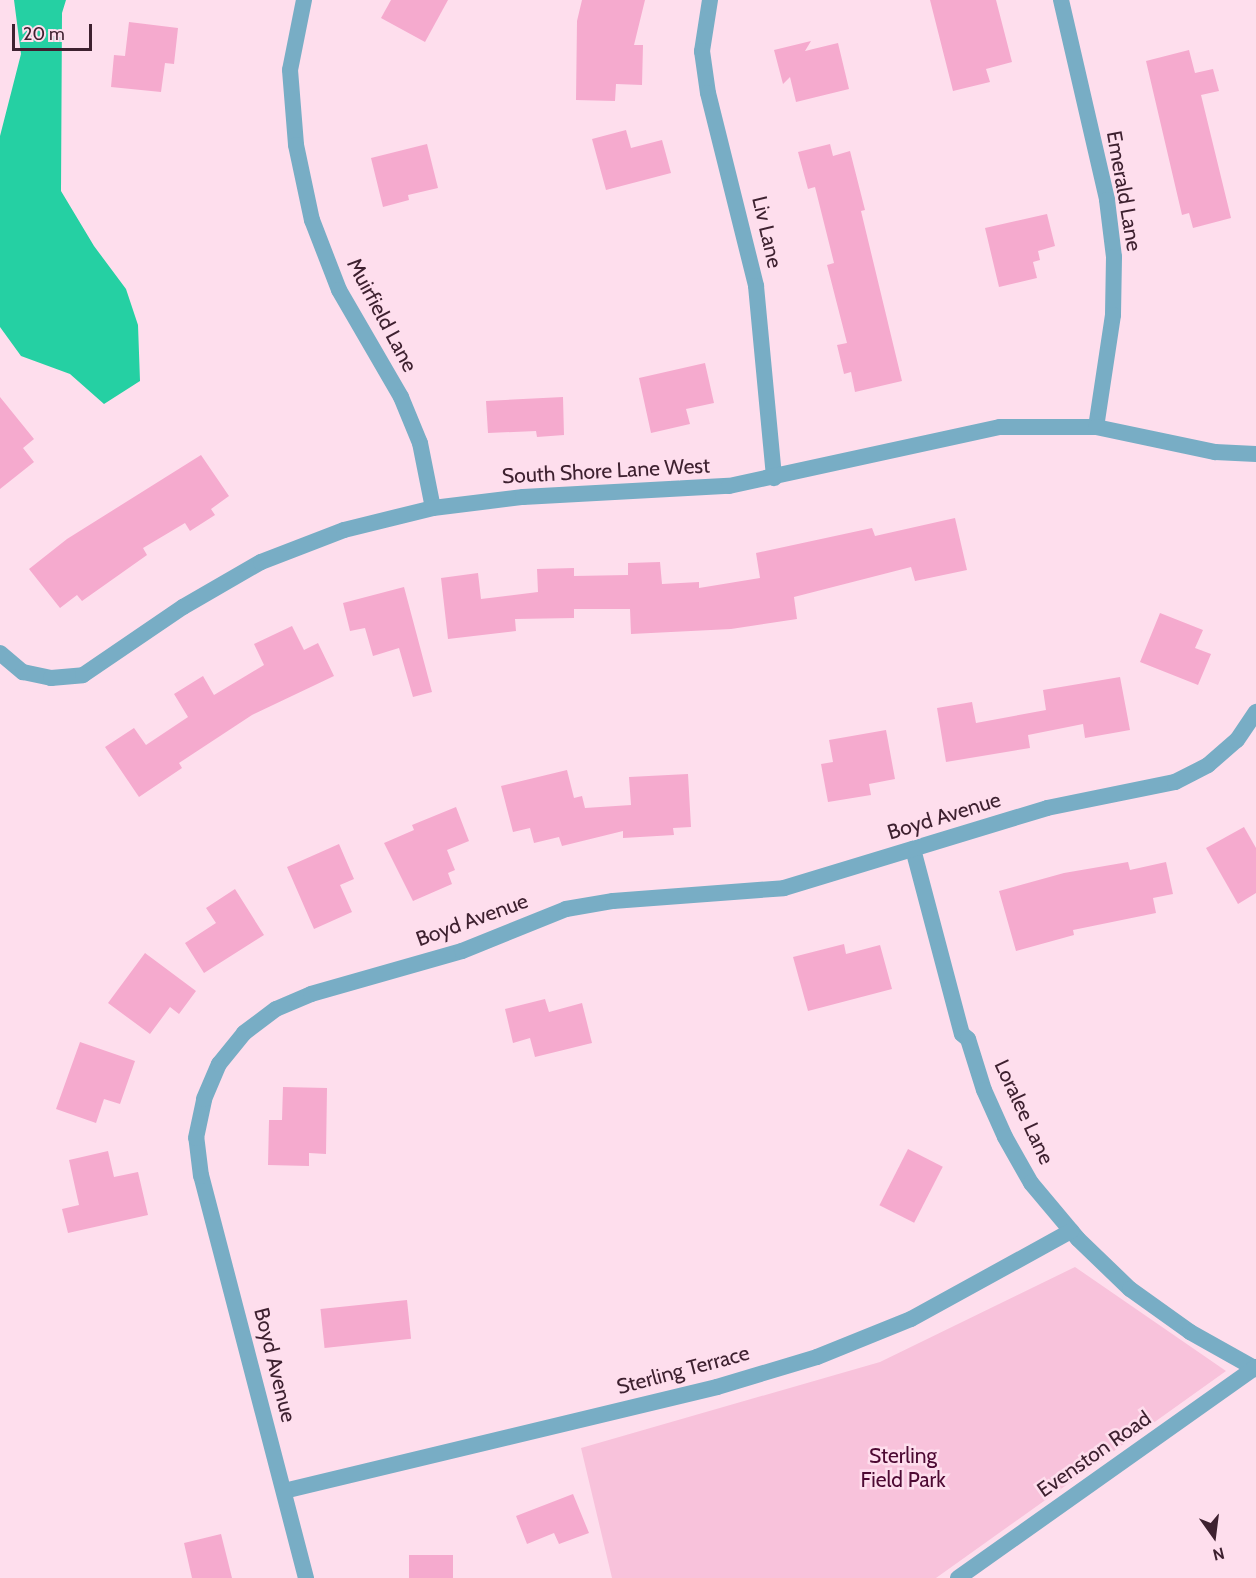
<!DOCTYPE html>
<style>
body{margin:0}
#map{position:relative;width:1256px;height:1578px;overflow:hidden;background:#fedeed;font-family:Cabin,sans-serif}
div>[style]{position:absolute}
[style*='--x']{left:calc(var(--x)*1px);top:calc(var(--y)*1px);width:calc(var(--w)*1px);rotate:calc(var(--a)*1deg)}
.green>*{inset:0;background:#f8c2db}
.water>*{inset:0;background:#25d0a3}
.building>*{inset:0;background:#f5aace;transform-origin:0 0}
.minor>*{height:16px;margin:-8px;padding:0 8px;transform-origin:8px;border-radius:8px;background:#78adc5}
span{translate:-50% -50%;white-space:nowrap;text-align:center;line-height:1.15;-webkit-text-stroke:5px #fedeed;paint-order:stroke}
.street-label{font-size:21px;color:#3e2130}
.park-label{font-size:21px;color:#4d0a33}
.north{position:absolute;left:1184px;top:1506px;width:60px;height:60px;-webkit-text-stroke:4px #fedeed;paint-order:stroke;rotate:166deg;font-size:16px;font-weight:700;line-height:24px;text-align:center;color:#3e2130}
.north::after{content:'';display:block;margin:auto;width:21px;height:27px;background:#3e2130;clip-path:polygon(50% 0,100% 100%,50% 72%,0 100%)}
.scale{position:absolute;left:12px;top:24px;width:80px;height:27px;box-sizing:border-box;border:3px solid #3e2130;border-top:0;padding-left:8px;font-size:18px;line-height:21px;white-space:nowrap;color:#3e2130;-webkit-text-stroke:4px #fedeed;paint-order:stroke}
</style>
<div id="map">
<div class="green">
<i style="clip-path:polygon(1075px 1267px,1226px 1371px,936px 1578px,612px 1578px,581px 1448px,880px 1362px)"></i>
</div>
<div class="water">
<i style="clip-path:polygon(14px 0,66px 0,62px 13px,61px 191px,94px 246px,126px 289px,138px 325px,140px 381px,104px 404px,70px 374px,21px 356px,0 327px,0 136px,21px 54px)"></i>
</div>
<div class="building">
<i style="clip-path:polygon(391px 0,448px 0,425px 42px,381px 18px)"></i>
<i style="clip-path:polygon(582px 0,645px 0,634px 45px,643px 45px,642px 85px,616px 84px,615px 101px,576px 100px,577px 21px)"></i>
<i style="clip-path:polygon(930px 0,996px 0,1012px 62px,986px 69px,990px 82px,953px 91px)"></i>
<i style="clip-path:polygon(129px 22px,178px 28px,174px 64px,165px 63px,161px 92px,111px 87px,114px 55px,125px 56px)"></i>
<i style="clip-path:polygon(811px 41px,805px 51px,838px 43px,849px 89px,796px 102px,790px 77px,783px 84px,774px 50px)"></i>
<i style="clip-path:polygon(1189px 50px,1195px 73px,1213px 69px,1219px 91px,1201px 95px,1231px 218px,1193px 228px,1189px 213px,1182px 215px,1146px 61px)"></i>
<i style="clip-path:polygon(626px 130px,631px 148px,662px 140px,671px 173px,606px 190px,592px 139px)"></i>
<i style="clip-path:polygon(427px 144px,438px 188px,408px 195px,409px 200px,383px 207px,371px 158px)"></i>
<i style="clip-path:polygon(830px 144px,833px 156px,850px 151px,865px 210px,861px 211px,902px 381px,855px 392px,851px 372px,844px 374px,837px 345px,847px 343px,827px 265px,834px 263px,815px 187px,808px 189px,798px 152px)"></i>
<i style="clip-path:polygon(1047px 214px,1055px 246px,1038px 251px,1040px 260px,1033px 262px,1037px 278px,999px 287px,985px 228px)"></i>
<i style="clip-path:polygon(705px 363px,714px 403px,686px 409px,690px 424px,651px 433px,639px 378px)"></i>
<i style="clip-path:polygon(0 397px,34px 439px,23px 448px,34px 462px,0 489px)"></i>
<i style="clip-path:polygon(563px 397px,564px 435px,537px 437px,536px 431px,488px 433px,486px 401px)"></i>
<i style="clip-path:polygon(201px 455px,229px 496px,211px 509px,215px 515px,190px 531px,185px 523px,143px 548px,147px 555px,82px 601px,77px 595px,60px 608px,29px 569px,67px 539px)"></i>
<i style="clip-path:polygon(955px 518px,967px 570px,915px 581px,911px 567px,794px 597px,797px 619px,731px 629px,631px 634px,630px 609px,574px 609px,574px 618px,515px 619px,516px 631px,448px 639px,441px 578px,478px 573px,481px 599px,538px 592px,537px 569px,574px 568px,574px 576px,628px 575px,628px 563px,660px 562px,662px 584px,699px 582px,699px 588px,760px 578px,756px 553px,872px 528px,875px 536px)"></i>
<i style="clip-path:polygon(404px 587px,432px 692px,413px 697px,399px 648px,373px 656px,365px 628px,350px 631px,343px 603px)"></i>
<i style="clip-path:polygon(1160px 613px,1203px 630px,1195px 648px,1211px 654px,1198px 685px,1140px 662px)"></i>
<i style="clip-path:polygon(292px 626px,304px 650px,318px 643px,334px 676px,252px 715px,179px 763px,182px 768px,139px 797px,105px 747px,134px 728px,146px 745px,188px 717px,174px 694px,203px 676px,214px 695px,264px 665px,254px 644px)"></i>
<i style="clip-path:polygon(1120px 677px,1130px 730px,1085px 738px,1083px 724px,1028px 735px,1030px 748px,946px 762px,937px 708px,972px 702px,976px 723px,1046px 710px,1043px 690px)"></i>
<i style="clip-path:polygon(886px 730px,895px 779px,869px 784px,871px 795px,828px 802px,821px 764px,833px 762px,829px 740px)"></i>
<i style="clip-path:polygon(567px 770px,574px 798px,582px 796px,585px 808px,631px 805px,629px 777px,688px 774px,691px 827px,673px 828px,674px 835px,623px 838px,623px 831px,562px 846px,559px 837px,534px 843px,530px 828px,513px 832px,501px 786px)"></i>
<i style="clip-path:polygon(456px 807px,469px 841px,447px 850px,455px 870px,448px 873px,452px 884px,413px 901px,384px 843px,414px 830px,412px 825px)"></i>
<i style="clip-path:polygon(1244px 827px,1256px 848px,1256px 893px,1238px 904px,1206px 848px)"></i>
<i style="clip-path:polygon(339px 844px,354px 879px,340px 885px,352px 912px,314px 929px,287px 867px)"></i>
<i style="clip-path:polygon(1128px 862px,1130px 870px,1166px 862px,1173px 894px,1153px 898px,1156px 913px,1073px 930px,1074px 935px,1016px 951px,999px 891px,1064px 873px)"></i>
<i style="clip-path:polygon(235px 889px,264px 935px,204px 973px,185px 943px,216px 923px,206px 908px)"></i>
<i style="clip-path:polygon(844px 944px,846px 954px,880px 945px,892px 989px,808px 1011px,793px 957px)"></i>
<i style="clip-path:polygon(145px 953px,196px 991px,179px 1014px,170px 1007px,150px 1034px,108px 1003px)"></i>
<i style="clip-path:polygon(545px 999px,549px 1012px,582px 1003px,592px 1043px,535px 1057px,530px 1038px,513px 1043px,505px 1009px)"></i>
<i style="clip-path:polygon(80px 1042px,135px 1061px,120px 1104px,104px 1099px,96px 1123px,56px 1109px)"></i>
<i style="clip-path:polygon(283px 1087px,327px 1088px,326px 1154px,309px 1153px,309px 1166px,268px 1165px,269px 1120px,282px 1120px)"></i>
<i style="left:908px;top:1149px;width:39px;height:63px;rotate:27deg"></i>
<i style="clip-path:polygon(108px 1151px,114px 1177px,138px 1172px,148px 1215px,68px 1233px,62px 1209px,79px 1205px,69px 1160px)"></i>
<i style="left:407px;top:1300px;width:39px;height:87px;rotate:84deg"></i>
<i style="clip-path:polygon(573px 1494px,589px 1533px,559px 1544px,554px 1533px,527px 1544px,516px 1516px)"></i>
<i style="clip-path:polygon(221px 1534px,232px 1578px,192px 1578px,184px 1543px)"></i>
<i style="left:409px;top:1555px;width:44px;height:23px"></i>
</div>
<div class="minor">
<i style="--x:304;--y:0;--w:71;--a:101.3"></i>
<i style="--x:290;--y:70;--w:75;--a:85.4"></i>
<i style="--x:296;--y:145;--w:77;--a:78"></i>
<i style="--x:312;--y:220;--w:75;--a:68.9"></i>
<i style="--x:339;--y:290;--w:124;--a:59.9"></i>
<i style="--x:401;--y:397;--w:50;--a:67.6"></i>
<i style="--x:420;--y:443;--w:66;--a:78.7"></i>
<i style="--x:710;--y:0;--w:52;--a:98.9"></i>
<i style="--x:702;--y:51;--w:42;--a:81.9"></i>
<i style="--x:708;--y:93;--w:199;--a:76"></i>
<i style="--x:756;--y:286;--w:193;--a:84.6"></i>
<i style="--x:1061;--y:0;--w:205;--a:77"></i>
<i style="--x:1107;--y:200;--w:57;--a:83"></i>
<i style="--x:1114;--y:257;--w:58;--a:91"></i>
<i style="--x:1113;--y:315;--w:113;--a:98.6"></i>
<i style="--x:0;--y:653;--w:30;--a:40"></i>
<i style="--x:23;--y:672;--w:29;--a:12"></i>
<i style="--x:51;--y:678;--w:32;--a:-5"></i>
<i style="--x:83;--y:675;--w:121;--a:-34.2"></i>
<i style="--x:183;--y:607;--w:90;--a:-30"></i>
<i style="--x:261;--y:562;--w:89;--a:-21.1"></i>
<i style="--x:344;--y:530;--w:92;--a:-13.9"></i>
<i style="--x:433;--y:508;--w:91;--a:-7"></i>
<i style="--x:523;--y:497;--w:206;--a:-3.1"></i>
<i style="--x:729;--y:486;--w:277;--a:-12.3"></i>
<i style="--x:1000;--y:427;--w:96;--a:0"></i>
<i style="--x:1096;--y:427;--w:122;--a:11.9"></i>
<i style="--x:1215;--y:452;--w:41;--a:2.8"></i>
<i style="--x:913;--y:849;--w:191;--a:75.2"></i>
<i style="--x:962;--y:1034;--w:8;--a:40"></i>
<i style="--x:968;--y:1039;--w:53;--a:72.6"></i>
<i style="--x:984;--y:1090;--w:51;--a:65.9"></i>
<i style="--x:1005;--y:1137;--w:53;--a:60.5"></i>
<i style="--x:1031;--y:1183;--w:73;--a:50"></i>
<i style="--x:1078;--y:1239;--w:72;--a:43.9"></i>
<i style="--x:1130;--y:1289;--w:74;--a:35.6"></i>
<i style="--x:1190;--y:1332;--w:76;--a:29.3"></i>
<i style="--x:284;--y:1491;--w:445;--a:-13.5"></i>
<i style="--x:717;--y:1387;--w:104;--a:-16.7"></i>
<i style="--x:817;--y:1357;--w:101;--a:-22"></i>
<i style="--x:911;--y:1319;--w:183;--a:-28.8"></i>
<i style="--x:306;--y:1578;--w:415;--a:-104.6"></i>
<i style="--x:201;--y:1176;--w:38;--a:-97"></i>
<i style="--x:196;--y:1138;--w:40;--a:-78"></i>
<i style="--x:204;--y:1099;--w:38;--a:-67"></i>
<i style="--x:219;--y:1064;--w:40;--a:-51"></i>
<i style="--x:244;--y:1033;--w:40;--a:-37"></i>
<i style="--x:276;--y:1009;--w:38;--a:-23"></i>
<i style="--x:311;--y:994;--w:157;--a:-15.9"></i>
<i style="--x:462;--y:951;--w:112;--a:-22"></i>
<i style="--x:566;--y:909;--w:48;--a:-9.7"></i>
<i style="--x:613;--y:901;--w:171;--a:-4.3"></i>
<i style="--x:784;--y:888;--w:275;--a:-16.9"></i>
<i style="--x:1047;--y:808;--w:131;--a:-11.5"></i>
<i style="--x:1175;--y:782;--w:37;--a:-27"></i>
<i style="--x:1208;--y:765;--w:38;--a:-41"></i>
<i style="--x:1237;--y:740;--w:34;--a:-56"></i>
<i style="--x:958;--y:1578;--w:365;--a:-35.3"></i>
</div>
<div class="street-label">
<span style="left:1124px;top:191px;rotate:80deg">Emerald Lane</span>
<span style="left:767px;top:232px;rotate:77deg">Liv Lane</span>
<span style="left:382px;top:315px;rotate:62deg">Muirfield Lane</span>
<span style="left:606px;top:471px;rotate:-3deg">South Shore Lane West</span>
<span style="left:944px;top:816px;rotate:-17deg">Boyd Avenue</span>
<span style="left:472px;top:920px;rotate:-20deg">Boyd Avenue</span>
<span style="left:1024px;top:1112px;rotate:65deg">Loralee Lane</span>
<span style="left:275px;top:1365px;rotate:76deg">Boyd Avenue</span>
<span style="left:683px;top:1370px;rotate:-15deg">Sterling Terrace</span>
<span style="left:1094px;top:1454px;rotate:-35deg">Evenston Road</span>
</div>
<div class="park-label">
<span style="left:903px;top:1468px">Sterling<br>Field Park</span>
</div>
<div class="north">N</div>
<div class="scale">20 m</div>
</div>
